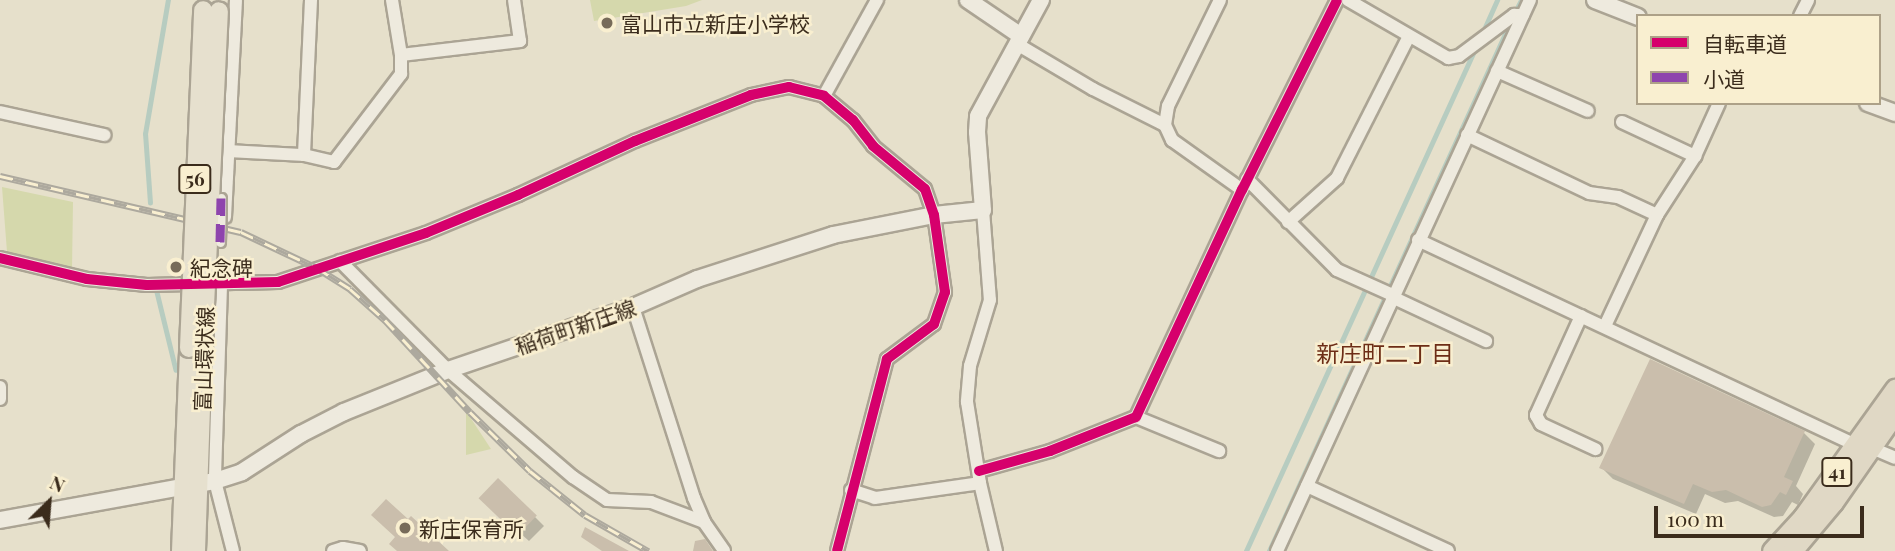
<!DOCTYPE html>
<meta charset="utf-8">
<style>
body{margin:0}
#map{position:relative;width:1895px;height:551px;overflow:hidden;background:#e6e0cb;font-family:"Playfair Display","Noto Sans JP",serif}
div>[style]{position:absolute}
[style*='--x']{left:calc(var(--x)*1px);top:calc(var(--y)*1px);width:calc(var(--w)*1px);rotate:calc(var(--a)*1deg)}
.green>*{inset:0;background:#d5d8ac}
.shadow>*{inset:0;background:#0003}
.stream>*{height:4.5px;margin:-2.25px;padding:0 2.25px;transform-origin:2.25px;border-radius:2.25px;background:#b7ccc0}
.building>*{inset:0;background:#cabeac;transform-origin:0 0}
.roads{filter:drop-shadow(2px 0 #aba494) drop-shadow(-2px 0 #aba494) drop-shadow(0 2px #aba494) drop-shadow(0 -2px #aba494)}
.minor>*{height:12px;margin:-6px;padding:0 6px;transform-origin:6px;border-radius:6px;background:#eeeade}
.secondary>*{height:16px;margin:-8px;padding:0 8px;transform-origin:8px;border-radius:8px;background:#eeeade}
.primary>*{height:18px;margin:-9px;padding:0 9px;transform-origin:9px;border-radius:9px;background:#e6e0ce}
.trunk>*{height:19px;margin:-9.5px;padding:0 9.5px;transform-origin:9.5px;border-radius:9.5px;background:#e0d8c5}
.rail>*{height:7px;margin-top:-3.5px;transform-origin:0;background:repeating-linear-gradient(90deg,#f9efd0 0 13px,#ada99e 0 26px);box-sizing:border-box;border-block:2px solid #ada99e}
.bridges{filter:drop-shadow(2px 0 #aba494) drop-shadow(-2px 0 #aba494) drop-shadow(0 2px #aba494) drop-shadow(0 -2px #aba494)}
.pedestrian-bridge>*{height:9px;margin:-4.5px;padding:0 4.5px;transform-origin:4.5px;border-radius:4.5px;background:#eeeade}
.primary-bridge>*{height:18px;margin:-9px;padding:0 9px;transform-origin:9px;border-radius:9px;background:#e6e0ce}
.quiet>*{height:9px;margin-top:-4.5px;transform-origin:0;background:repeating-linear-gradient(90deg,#8e44ad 0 18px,transparent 0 27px)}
.cycleway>*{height:10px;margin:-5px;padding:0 5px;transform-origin:5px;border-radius:5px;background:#d6006c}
.dots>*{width:19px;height:19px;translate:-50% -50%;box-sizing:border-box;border:4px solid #f9efd0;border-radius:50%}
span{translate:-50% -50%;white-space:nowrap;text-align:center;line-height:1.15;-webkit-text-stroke:5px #f9efd0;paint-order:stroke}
.shield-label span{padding:2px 5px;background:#f9efd0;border:2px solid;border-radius:5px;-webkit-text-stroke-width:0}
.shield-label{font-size:19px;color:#3b2c1c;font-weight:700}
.poi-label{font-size:21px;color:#3b2c1c}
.left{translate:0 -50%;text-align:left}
.street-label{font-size:21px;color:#3b2c1c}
.neighbourhood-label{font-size:23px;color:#6d2d16}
.legend{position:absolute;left:1636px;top:14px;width:245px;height:91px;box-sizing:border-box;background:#f9efd0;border:2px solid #ada188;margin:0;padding:9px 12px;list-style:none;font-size:21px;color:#3b2c1c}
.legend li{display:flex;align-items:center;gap:14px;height:35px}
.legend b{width:35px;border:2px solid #ada188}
.north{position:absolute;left:14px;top:467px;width:70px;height:70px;-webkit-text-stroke:5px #f9efd0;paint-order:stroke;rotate:25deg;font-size:19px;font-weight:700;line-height:28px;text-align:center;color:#3b2c1c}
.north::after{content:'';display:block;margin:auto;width:24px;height:32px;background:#3b2c1c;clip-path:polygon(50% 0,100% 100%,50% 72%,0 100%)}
.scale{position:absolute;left:1654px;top:506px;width:210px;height:32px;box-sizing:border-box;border:4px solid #3b2c1c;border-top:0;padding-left:9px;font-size:21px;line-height:24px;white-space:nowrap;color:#3b2c1c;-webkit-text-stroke:5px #f9efd0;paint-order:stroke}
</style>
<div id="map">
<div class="green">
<i style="clip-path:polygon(590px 0,702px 0,686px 6px,594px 21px)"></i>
<i style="clip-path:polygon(2px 187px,73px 202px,72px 270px,7px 252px)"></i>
<i style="clip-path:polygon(466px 411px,491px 449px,466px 455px)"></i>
</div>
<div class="shadow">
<i style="clip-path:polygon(1804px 433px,1815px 444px,1796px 486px,1803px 494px,1798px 505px,1792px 502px,1783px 516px,1774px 517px,1738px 501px,1725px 503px,1705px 494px,1696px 514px,1613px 479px,1601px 467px)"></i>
<i style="clip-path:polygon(498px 480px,544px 526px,529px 541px,490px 506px)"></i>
</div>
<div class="stream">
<i style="--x:1515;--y:12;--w:13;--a:-63"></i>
<i style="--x:1482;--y:34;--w:37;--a:-66"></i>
<i style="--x:150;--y:203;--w:69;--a:-94.1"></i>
<i style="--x:145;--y:134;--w:136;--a:-80.3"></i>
<i style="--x:157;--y:292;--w:80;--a:76.3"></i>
<i style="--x:1246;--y:551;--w:552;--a:-65.48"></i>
<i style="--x:1269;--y:551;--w:580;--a:-65.47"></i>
</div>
<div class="building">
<i style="clip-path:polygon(1650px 359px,1805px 431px,1784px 477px,1793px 481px,1786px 495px,1780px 492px,1771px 505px,1762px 507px,1726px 490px,1712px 492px,1693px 484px,1684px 504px,1599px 468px)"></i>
<i style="left:498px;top:478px;width:54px;height:28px;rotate:44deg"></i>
<i style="clip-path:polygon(386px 499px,408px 519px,411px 516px,449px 551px,397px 551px,389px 544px,395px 537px,371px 515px)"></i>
<i style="clip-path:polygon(585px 527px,629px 551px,602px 551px,581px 537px)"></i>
<i style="clip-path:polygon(705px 539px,713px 551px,693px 551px,695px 541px)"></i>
</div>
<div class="roads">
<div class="minor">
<i style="--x:311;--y:0;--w:155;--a:92.6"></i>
<i style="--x:304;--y:155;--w:31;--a:13"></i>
<i style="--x:334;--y:162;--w:111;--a:-52.7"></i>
<i style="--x:401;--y:74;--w:19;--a:-90"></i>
<i style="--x:401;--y:55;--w:56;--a:-99.3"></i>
<i style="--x:1220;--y:0;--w:118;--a:116.1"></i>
<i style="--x:1168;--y:106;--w:19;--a:99"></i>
<i style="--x:1165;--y:125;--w:17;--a:65"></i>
<i style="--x:1172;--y:140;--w:86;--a:35.5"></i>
<i style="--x:1348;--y:0;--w:116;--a:30.1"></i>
<i style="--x:1448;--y:58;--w:11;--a:-10"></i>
<i style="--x:1459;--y:56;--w:69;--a:-36.7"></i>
<i style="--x:1514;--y:15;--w:9;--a:0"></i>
<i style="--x:1800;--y:16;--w:18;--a:-63"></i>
<i style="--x:1017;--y:44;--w:88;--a:30.6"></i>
<i style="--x:1093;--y:89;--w:80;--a:26.6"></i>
<i style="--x:401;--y:55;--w:120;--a:-6.7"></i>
<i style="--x:520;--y:41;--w:41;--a:-98.3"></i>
<i style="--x:1497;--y:71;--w:99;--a:23.7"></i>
<i style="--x:824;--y:96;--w:110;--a:-61.1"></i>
<i style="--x:0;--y:112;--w:107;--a:12.4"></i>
<i style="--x:1622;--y:122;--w:81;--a:25"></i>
<i style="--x:1467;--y:135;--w:135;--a:25.4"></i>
<i style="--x:1589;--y:193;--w:29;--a:8"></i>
<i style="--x:1618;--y:197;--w:43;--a:24.8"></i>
<i style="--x:229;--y:151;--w:75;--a:3.1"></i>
<i style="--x:1247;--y:179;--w:128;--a:45.3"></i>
<i style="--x:1337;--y:270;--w:61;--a:24.1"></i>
<i style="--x:983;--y:210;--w:90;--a:85.6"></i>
<i style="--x:990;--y:300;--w:69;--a:106.9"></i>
<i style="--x:970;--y:366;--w:36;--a:95"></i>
<i style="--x:967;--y:402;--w:82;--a:80.9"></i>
<i style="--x:980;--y:483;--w:70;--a:76.8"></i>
<i style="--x:225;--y:217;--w:217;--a:-87.1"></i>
<i style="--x:1288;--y:222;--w:66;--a:-41.9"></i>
<i style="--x:1337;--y:178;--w:159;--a:-63.1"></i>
<i style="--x:1418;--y:240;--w:485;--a:25.1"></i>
<i style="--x:0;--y:258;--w:89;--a:13.6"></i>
<i style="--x:87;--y:279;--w:60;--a:5.7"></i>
<i style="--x:147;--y:285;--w:131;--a:-1.3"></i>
<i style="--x:278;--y:282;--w:156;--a:-18.3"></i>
<i style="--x:426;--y:233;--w:100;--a:-22.4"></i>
<i style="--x:518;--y:195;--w:129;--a:-24.8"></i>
<i style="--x:635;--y:141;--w:125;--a:-21.6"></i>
<i style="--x:751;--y:95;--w:39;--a:-12"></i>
<i style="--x:789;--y:87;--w:36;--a:14"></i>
<i style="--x:824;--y:96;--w:38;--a:40"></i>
<i style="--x:853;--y:120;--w:33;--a:52"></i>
<i style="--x:873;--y:146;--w:67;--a:39.6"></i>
<i style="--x:925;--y:189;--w:28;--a:71"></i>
<i style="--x:934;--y:215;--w:78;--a:81.9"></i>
<i style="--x:945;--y:292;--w:34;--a:109"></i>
<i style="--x:934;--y:324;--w:59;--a:143.3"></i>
<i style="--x:887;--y:359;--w:198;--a:104.6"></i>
<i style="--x:340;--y:261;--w:153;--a:45.3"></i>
<i style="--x:448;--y:370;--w:165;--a:40.6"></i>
<i style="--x:573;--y:477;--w:41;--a:34.1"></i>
<i style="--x:607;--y:500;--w:44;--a:2.6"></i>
<i style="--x:651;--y:502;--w:57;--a:20.7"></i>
<i style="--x:221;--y:285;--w:196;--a:91.8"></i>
<i style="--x:215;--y:481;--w:72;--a:75.6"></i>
<i style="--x:1392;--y:297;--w:104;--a:25.1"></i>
<i style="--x:633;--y:307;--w:201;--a:72.3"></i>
<i style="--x:694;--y:498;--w:26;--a:67"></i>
<i style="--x:704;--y:522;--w:35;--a:55"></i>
<i style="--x:1581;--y:316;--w:109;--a:114.4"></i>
<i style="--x:1536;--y:415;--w:10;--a:61"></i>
<i style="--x:1541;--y:424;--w:60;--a:24.8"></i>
<i style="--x:1605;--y:326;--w:123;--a:-64.9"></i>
<i style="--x:1657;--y:215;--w:70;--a:-57.2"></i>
<i style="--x:1695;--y:156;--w:58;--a:-65.6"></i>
<i style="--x:0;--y:387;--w:12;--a:90"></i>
<i style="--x:1136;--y:417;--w:90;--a:22.3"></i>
<i style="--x:1872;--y:448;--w:25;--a:23"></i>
<i style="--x:979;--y:471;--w:74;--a:-15.7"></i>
<i style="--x:1050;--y:451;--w:92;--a:-21.6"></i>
<i style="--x:1136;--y:417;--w:251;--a:-65"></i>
<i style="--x:1242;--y:190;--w:212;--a:-63.4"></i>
<i style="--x:1307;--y:486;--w:155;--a:24.7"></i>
<i style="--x:851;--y:490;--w:25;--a:18"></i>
<i style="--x:875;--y:498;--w:106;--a:-8.1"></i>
<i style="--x:333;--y:551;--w:10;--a:-17"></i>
<i style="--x:343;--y:548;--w:17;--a:10"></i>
<i style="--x:1277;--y:551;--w:606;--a:-65.34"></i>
</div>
<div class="secondary">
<i style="--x:968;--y:0;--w:64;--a:34.2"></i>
<i style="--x:1595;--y:0;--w:46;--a:21.6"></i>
<i style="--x:1868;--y:103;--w:29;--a:20"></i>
<i style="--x:0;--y:520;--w:219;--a:-10.3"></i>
<i style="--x:215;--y:481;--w:28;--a:-18"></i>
<i style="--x:242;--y:472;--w:70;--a:-32.8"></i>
<i style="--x:301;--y:434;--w:48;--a:-27.1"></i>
<i style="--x:344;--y:412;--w:112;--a:-22"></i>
<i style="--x:448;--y:370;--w:195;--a:-18.8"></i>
<i style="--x:633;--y:307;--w:70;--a:-23.6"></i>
<i style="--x:697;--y:279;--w:143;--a:-17.9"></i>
<i style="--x:833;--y:235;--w:103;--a:-11.2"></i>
<i style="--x:934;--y:215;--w:49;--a:-5.8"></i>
<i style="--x:983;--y:210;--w:78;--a:-94.4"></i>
<i style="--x:977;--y:132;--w:16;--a:-86"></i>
<i style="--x:978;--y:116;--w:132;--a:-61.5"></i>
</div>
<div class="primary">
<i style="--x:181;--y:551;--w:203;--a:-87.7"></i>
<i style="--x:196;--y:551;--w:203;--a:-88"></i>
</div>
<div class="trunk">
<i style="--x:1772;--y:551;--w:46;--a:-47.6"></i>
<i style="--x:1803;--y:517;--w:158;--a:-54.3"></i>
<i style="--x:1792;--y:551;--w:64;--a:-50.1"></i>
<i style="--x:1833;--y:502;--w:108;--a:-55.1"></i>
</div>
</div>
<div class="rail">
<i style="--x:0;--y:176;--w:247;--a:13.1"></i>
<i style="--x:241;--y:232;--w:84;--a:25.3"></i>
<i style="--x:317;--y:268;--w:39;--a:32"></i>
<i style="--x:350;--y:289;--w:47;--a:41.5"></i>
<i style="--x:385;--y:320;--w:125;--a:47.3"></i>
<i style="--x:470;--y:412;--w:84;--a:44.5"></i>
<i style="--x:530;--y:471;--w:70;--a:38.7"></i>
<i style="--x:585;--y:515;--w:73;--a:29.7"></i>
</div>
<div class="bridges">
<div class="pedestrian-bridge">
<i style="--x:220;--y:242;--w:44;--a:-88.7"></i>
</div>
<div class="primary-bridge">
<i style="--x:189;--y:348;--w:338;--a:-87.6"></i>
<i style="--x:203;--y:348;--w:337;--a:-87.3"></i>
</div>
</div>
<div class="quiet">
<i style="--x:220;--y:242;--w:44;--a:-88.7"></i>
</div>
<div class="cycleway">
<i style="--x:0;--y:258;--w:89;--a:13.6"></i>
<i style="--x:87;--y:279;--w:60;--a:5.7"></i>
<i style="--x:147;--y:285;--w:131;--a:-1.3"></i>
<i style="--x:278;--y:282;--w:156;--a:-18.3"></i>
<i style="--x:426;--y:233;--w:100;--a:-22.4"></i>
<i style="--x:518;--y:195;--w:129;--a:-24.8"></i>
<i style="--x:635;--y:141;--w:125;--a:-21.6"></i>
<i style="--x:751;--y:95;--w:39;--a:-12"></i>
<i style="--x:789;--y:87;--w:36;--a:14"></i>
<i style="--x:824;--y:96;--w:38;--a:40"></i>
<i style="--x:853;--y:120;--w:33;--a:52"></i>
<i style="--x:873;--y:146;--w:67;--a:39.6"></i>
<i style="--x:925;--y:189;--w:28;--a:71"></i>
<i style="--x:934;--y:215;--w:78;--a:81.9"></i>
<i style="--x:945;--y:292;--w:34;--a:109"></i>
<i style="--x:934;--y:324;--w:59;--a:143.3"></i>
<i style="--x:887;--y:359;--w:198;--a:104.6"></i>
<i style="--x:979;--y:471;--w:74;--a:-15.7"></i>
<i style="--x:1050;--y:451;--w:92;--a:-21.6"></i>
<i style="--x:1136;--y:417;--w:251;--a:-65"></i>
<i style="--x:1242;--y:190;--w:212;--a:-63.4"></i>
</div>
<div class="dots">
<i style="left:607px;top:23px;background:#776b59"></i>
<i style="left:176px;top:267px;background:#776b59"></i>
<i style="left:405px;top:528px;background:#776b59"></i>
</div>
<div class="shield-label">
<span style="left:195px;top:179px">56</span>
<span style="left:1837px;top:472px">41</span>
</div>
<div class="poi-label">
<span class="left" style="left:621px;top:23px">富山市立新庄小学校</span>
<span class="left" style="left:190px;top:267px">紀念碑</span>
<span class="left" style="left:419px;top:528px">新庄保育所</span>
</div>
<div class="street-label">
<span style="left:575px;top:326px;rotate:-19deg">稲荷町新庄線</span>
<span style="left:203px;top:359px;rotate:-88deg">富山環状線</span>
</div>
<div class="neighbourhood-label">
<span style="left:1385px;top:353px">新庄町二丁目</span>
</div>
<ul class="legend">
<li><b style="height:9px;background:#d6006c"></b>自転車道</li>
<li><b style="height:9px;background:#8e44ad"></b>小道</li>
</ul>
<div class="north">N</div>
<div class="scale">100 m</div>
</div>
